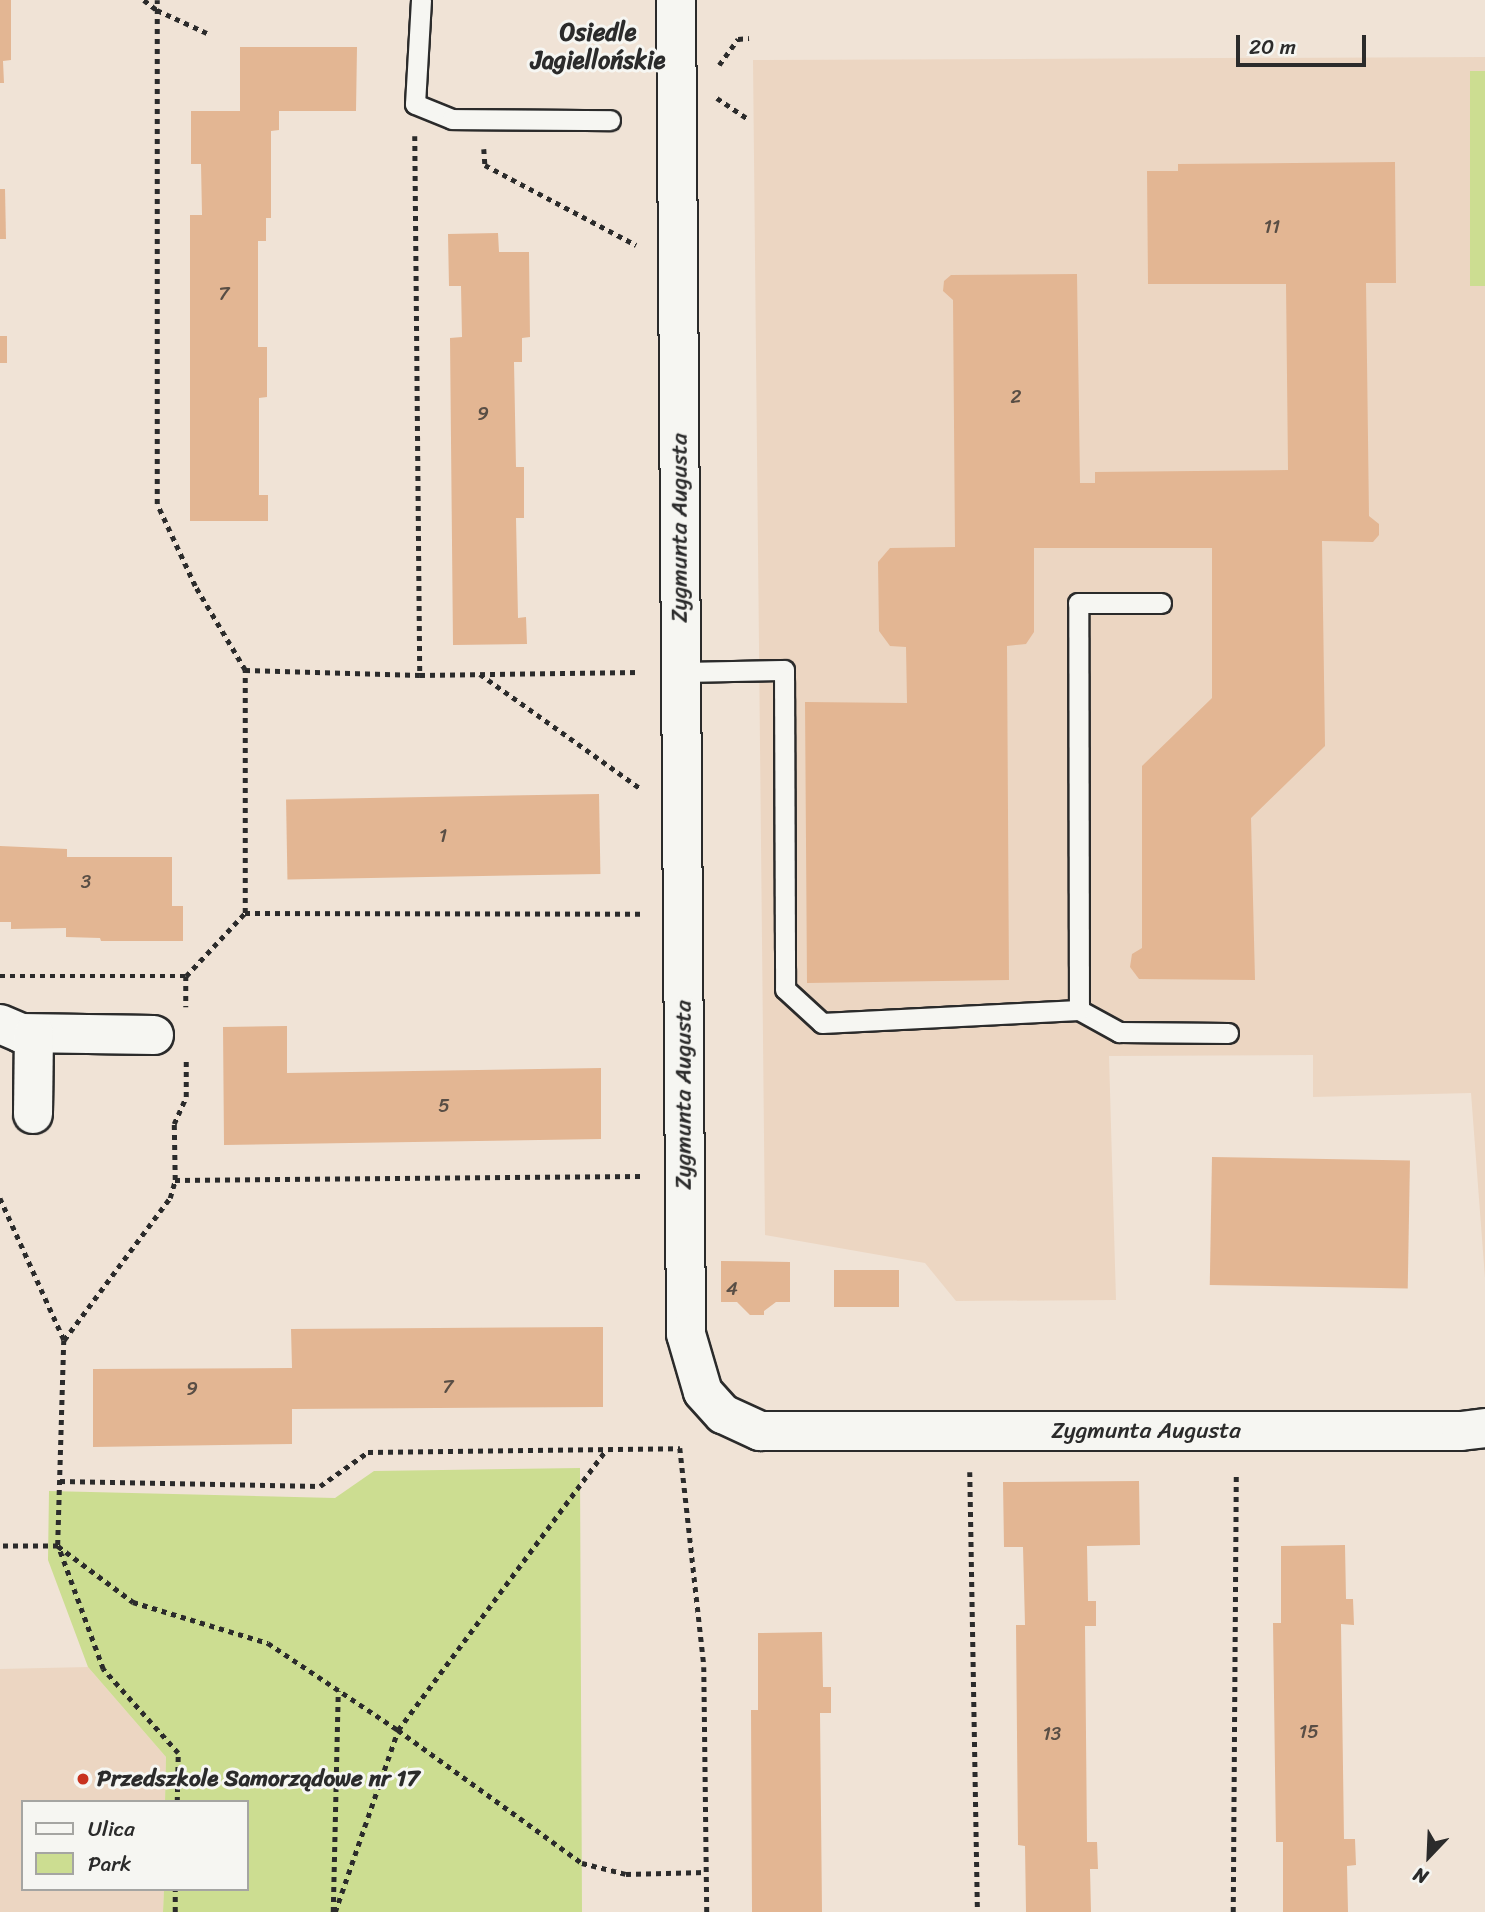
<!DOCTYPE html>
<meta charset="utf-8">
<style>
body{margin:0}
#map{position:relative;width:1485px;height:1912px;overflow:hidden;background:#f0e3d6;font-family:Sriracha,sans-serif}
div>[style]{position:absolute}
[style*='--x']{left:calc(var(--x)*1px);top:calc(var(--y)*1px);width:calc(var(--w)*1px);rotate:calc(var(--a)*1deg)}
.built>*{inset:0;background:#ecd6c2}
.green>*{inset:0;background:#ccdd91;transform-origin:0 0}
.building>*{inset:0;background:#e3b693;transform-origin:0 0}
.path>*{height:4.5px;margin-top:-2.25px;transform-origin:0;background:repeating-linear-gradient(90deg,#2b2b2b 0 5px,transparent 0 10px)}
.roads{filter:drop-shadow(2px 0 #2b2b2b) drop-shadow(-2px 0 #2b2b2b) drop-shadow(0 2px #2b2b2b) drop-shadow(0 -2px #2b2b2b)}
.service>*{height:19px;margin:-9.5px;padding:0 9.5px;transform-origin:9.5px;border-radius:9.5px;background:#f6f6f2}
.minor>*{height:38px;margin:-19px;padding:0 19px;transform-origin:19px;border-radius:19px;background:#f6f6f2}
.dots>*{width:19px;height:19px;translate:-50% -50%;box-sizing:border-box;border:4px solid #f6f6f2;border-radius:50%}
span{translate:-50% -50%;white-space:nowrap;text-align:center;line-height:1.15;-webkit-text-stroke:6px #f6f6f2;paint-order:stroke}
.number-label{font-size:19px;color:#594e45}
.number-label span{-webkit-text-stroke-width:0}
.street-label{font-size:23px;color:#2b2b2b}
.poi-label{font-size:23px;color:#2b2b2b;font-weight:700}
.left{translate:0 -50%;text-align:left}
.neighbourhood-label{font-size:24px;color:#2b2b2b;font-weight:700}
.legend{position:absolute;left:21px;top:1800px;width:228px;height:91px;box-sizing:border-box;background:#f6f6f2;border:2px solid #a5a5a2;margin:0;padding:9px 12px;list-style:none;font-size:21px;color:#2b2b2b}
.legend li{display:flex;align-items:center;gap:14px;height:35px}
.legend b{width:35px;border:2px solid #a5a5a2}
.north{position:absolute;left:1394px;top:1821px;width:70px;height:70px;-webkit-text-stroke:5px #f6f6f2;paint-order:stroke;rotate:203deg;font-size:19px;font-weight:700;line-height:28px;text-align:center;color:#2b2b2b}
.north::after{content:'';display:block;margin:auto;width:24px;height:32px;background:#2b2b2b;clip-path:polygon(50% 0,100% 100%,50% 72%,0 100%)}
.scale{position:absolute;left:1236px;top:35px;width:130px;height:32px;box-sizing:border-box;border:4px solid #2b2b2b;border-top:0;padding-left:9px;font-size:21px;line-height:24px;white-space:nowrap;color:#2b2b2b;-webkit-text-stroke:5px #f6f6f2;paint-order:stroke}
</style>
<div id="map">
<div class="built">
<i style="clip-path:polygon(1485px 57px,1485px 1278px,1471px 1093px,1313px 1097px,1313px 1055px,1109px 1056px,1116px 1300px,956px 1301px,925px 1263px,765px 1235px,753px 60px)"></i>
<i style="clip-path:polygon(88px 1667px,166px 1757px,165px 1802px,23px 1802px,23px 1889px,164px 1889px,163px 1912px,0 1912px,0 1669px)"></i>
</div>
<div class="green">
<i style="left:1470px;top:71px;width:15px;height:215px"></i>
<i style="clip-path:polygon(580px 1468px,582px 1912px,163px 1912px,164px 1889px,247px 1889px,247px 1802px,165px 1802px,166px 1757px,88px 1667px,48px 1560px,49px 1491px,335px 1498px,374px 1471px)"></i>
</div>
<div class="building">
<i style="clip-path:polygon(0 0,11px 0,11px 60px,3px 61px,4px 83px,0 83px)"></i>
<i style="clip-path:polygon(240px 47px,357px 47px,356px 111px,279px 111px,279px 130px,271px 131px,271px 218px,266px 218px,266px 241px,258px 241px,258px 347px,267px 347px,267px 397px,259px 398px,259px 495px,268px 495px,268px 521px,190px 521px,190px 215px,202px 215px,201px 164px,191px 164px,191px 111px,240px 111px)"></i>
<i style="clip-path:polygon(1395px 162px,1396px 283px,1366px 283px,1369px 516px,1379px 524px,1379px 535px,1373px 542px,1322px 541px,1325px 746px,1251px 818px,1255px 980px,1139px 979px,1130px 967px,1132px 954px,1142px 948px,1142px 766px,1212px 698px,1212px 548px,1034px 548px,1034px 632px,1026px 644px,1007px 646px,1009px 980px,807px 983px,805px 702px,907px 703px,906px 647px,890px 646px,879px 631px,878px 562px,890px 548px,955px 547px,953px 300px,943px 291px,944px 281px,951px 275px,1077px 274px,1080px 483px,1095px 483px,1095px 472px,1288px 470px,1286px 284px,1148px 284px,1147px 171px,1178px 171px,1178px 164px)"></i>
<i style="clip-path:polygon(0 189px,5px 189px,6px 239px,0 239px)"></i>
<i style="clip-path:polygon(498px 233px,499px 252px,529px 252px,530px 337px,522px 338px,522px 362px,514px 362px,516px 467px,524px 467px,524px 518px,516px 518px,518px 618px,526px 617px,527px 644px,453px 645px,450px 338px,462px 337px,461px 286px,449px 286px,448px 234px)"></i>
<i style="left:0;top:336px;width:7px;height:27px"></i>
<i style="left:599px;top:794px;width:80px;height:313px;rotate:89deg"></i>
<i style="clip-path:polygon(0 846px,67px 849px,67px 857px,172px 857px,172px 906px,183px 906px,183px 941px,101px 941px,100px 938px,66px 937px,66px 928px,11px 929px,11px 922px,0 922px)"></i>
<i style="clip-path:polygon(287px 1026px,287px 1073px,601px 1068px,601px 1139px,224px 1145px,223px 1027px)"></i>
<i style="left:1212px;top:1157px;width:198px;height:128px;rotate:1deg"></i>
<i style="clip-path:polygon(721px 1261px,790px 1262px,790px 1302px,776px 1302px,764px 1311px,764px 1315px,750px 1315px,737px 1302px,721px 1302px)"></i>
<i style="left:899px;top:1270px;width:37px;height:65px;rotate:90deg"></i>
<i style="clip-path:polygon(603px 1327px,603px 1407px,292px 1409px,292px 1444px,93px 1447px,93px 1369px,292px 1368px,291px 1329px)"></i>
<i style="clip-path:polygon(1139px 1481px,1140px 1545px,1087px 1546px,1088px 1601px,1096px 1601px,1096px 1626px,1085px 1626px,1087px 1842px,1097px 1842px,1098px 1869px,1090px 1869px,1091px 1912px,1026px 1912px,1025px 1846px,1018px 1845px,1016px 1625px,1025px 1625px,1023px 1547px,1004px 1547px,1003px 1482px)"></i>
<i style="clip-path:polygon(1345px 1545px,1346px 1599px,1353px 1599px,1354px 1625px,1341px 1624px,1344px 1839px,1355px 1839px,1356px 1865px,1347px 1866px,1348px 1912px,1283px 1912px,1283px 1842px,1276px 1842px,1273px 1623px,1281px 1623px,1281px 1546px)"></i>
<i style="clip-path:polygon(822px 1632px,823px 1687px,831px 1687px,831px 1713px,820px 1713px,822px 1912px,752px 1912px,751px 1710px,758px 1710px,758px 1633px)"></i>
</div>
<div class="path">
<i style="--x:144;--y:0;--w:16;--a:38"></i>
<i style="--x:157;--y:10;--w:55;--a:24.7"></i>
<i style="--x:719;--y:65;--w:32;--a:-54"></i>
<i style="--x:738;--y:39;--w:11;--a:-5"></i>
<i style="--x:717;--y:98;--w:37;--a:34"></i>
<i style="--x:415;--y:136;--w:539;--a:89.47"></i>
<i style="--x:484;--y:149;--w:16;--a:86"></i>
<i style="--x:485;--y:165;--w:171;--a:27.9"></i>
<i style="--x:245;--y:670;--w:175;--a:1.6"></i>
<i style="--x:420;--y:675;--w:220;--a:-0.8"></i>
<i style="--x:480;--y:674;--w:198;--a:35.5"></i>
<i style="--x:245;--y:913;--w:398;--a:0.1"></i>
<i style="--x:0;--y:976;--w:186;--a:0"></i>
<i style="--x:186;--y:976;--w:86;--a:-46.9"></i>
<i style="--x:245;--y:913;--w:243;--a:-90"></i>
<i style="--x:245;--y:670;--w:98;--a:-120.8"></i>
<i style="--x:195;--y:586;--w:90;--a:-114.9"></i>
<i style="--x:157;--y:504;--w:504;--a:-90"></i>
<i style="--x:186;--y:976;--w:31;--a:90"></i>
<i style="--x:175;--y:1180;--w:56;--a:-91"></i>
<i style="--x:174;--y:1124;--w:30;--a:-66"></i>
<i style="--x:186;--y:1097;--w:36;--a:-90"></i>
<i style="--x:0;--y:1198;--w:156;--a:65.7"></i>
<i style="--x:64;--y:1340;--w:206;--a:91.7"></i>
<i style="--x:58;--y:1546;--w:58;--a:180"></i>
<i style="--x:64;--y:1340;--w:177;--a:-53.3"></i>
<i style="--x:170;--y:1198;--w:19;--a:-74"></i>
<i style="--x:175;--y:1180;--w:468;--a:-0.5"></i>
<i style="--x:970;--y:1472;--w:440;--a:89"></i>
<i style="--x:60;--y:1481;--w:260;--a:1.1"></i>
<i style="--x:320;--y:1486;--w:59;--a:-35.3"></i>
<i style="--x:368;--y:1452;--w:312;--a:-0.7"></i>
<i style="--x:680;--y:1448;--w:220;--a:83.7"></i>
<i style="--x:704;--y:1667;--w:245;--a:89.3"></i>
<i style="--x:177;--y:1802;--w:49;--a:-88.8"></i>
<i style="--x:178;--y:1753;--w:113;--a:-131.8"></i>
<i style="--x:103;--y:1669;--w:131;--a:-110.1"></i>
<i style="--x:58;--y:1546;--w:94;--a:36.7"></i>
<i style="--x:133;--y:1602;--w:141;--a:16.9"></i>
<i style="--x:268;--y:1643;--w:156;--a:33.8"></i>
<i style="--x:398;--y:1730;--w:227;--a:35.9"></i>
<i style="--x:582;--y:1863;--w:45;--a:14"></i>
<i style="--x:626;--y:1874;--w:80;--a:-1.4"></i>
<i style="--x:175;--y:1912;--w:23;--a:-90"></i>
<i style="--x:333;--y:1912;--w:221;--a:-88.7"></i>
<i style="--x:335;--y:1912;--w:193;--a:-70.9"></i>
<i style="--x:398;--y:1730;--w:347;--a:-53.4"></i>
<i style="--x:1233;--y:1912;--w:440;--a:-89.6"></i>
</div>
<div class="roads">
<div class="service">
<i style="--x:421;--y:0;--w:104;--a:93.3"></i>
<i style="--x:415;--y:104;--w:40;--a:22"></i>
<i style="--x:452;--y:119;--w:158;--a:0.4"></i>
<i style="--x:681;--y:672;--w:103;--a:-1.1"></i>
<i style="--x:784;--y:670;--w:319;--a:89.8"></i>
<i style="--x:785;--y:989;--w:50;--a:42.6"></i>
<i style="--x:822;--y:1023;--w:257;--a:-2.9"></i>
<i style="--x:1079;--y:1010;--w:46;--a:28.8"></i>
<i style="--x:1119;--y:1032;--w:109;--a:0.5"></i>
<i style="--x:1079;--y:1010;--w:407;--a:-90.1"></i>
<i style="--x:1078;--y:603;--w:83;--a:0"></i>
</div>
<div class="minor">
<i style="--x:676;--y:0;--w:1334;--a:89.57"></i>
<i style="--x:686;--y:1334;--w:60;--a:73.7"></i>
<i style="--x:703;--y:1392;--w:30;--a:48"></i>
<i style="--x:723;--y:1414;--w:41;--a:24.7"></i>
<i style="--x:760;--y:1431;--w:701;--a:0"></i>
<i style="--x:1461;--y:1431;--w:24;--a:-7"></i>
<i style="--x:0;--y:1024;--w:23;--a:23"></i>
<i style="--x:21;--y:1033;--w:133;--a:0.9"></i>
<i style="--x:33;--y:1114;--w:80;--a:-89.3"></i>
</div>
</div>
<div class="dots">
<i style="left:83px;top:1779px;background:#c8321e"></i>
</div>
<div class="number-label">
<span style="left:1272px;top:227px">11</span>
<span style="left:224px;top:294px">7</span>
<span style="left:1016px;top:397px">2</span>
<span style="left:483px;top:414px">9</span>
<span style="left:443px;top:836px">1</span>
<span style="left:86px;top:882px">3</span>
<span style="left:444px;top:1106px">5</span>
<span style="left:732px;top:1289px">4</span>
<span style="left:448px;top:1387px">7</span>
<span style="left:192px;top:1389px">9</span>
<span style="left:1309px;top:1732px">15</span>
<span style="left:1052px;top:1734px">13</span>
</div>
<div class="street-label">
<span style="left:680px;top:528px;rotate:-90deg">Zygmunta Augusta</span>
<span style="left:684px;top:1095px;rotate:-90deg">Zygmunta Augusta</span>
<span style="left:1146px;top:1431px">Zygmunta Augusta</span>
</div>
<div class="poi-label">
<span class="left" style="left:97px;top:1779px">Przedszkole Samorządowe nr 17</span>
</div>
<div class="neighbourhood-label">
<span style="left:598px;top:47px">Osiedle<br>Jagiellońskie</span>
</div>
<ul class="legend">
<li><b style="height:9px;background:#f6f6f2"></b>Ulica</li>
<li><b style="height:19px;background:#ccdd91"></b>Park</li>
</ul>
<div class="north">N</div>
<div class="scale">20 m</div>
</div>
